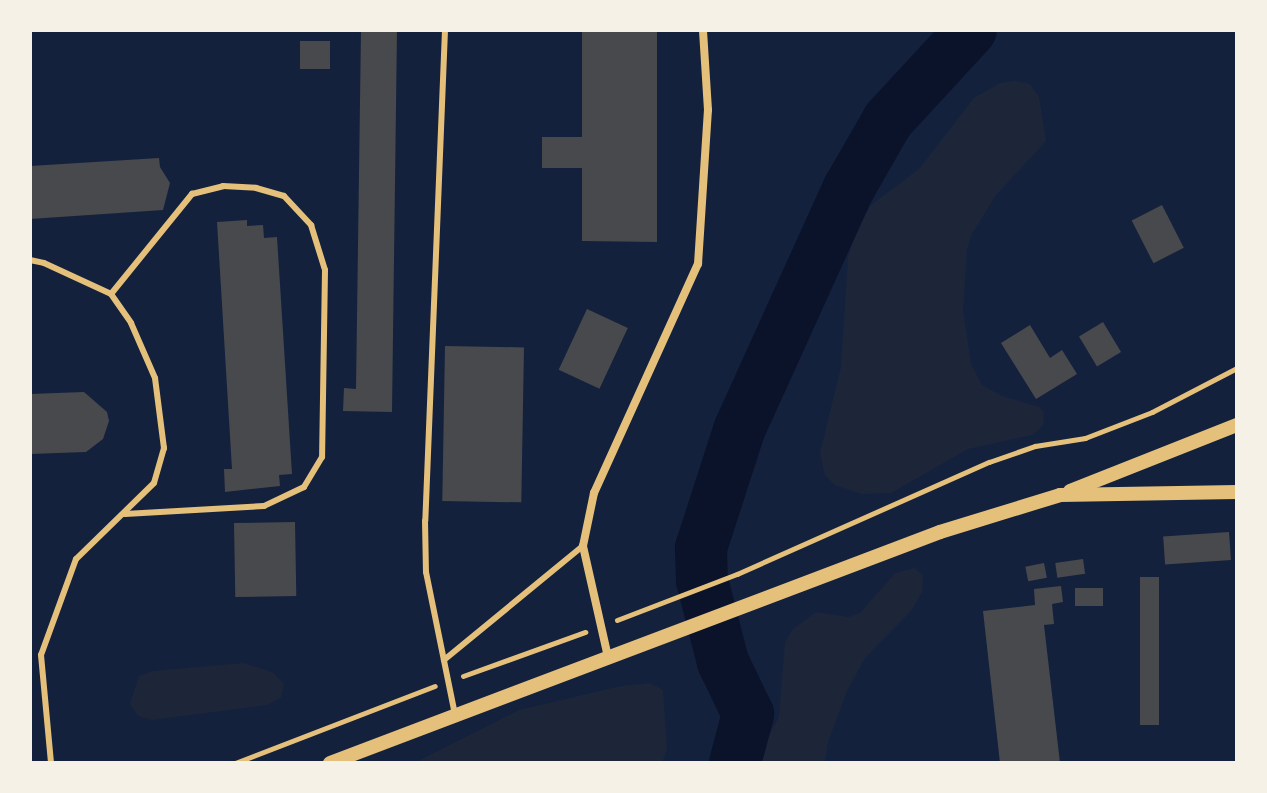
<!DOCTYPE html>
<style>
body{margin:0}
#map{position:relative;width:1267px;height:793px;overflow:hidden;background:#14213d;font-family:"Open Sans",sans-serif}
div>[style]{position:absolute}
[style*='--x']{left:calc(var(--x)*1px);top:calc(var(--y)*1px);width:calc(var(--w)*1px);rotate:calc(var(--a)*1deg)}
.green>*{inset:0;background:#1d2539}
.river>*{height:52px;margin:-26px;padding:0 26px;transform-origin:26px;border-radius:26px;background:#0b132b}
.building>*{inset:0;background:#48494c;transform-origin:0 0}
.path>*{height:5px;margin:-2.5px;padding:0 2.5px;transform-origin:2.5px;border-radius:2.5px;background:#e5c07b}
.service>*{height:6px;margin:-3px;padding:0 3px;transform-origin:3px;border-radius:3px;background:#e5c07b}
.minor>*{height:8px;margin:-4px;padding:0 4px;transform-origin:4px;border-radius:4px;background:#e5c07b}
.tertiary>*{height:14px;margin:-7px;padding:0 7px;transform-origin:7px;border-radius:7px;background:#e5c07b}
span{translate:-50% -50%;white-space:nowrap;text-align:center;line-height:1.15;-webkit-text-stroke:8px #f6f1e7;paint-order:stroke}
.frame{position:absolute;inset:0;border:32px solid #f6f1e7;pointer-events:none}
</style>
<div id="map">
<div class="green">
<i style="clip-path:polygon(1015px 81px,1030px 84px,1039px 97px,1046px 141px,996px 195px,972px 234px,967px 249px,963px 311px,971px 364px,982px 385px,1002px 396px,1039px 407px,1044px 412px,1043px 426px,1032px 435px,968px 449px,891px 493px,862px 494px,835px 485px,825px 475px,820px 453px,841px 367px,848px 258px,856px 230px,871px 205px,919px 169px,974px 98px,1000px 83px)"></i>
<i style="clip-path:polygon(914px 568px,923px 575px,922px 592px,912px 610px,865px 658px,847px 691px,828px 742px,825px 763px,755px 763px,779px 717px,785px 643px,792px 630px,816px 612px,848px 617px,860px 613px,895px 573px)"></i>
<i style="clip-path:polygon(244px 663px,274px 673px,284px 684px,281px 698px,267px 705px,152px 720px,138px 716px,130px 704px,139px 676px,153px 671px)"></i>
<i style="clip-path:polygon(650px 683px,663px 690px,667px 749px,662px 763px,414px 763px,519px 710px,621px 686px)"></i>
</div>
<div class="river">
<i style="--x:735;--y:763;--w:51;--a:-75.1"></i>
<i style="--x:748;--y:714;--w:58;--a:-115.7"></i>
<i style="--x:723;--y:662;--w:85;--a:-104.4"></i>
<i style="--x:702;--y:580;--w:32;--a:-92"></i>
<i style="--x:701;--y:548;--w:124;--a:-72.1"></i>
<i style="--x:739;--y:430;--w:266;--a:-65.6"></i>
<i style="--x:849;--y:188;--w:78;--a:-60.2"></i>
<i style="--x:888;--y:120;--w:122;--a:-47.3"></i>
</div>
<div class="building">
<i style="clip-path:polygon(361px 30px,397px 30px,392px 412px,343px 411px,344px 388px,356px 389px)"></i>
<i style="clip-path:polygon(582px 30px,657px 30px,657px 242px,582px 241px,582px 168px,542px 168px,542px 137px,582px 137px)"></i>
<i style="left:300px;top:41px;width:30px;height:28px"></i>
<i style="clip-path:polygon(159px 158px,160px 167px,170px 183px,163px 210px,30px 219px,30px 166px)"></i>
<i style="left:1162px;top:205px;width:48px;height:34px;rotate:63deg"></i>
<i style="clip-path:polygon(247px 220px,247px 226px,263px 225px,264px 238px,277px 237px,292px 474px,279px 475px,280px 486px,225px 492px,224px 469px,232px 469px,217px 222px)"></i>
<i style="left:587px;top:309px;width:45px;height:67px;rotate:25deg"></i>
<i style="left:1103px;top:322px;width:35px;height:28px;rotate:59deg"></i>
<i style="clip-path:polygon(1030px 325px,1050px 358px,1062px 350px,1077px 374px,1036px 399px,1001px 343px)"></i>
<i style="left:445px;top:346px;width:79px;height:155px;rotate:1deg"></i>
<i style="clip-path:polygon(84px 392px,107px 412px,109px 421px,103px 439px,86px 452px,30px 454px,30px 394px)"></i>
<i style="left:295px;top:522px;width:74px;height:61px;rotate:89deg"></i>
<i style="left:1229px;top:532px;width:28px;height:66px;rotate:86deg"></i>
<i style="left:1083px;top:559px;width:15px;height:28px;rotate:82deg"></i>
<i style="left:1044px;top:563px;width:15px;height:19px;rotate:79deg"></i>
<i style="left:1140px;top:577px;width:19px;height:148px"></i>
<i style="clip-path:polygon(1061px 586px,1063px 602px,1052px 604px,1054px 624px,1044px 625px,1060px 763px,1000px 763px,983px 611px,1035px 605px,1034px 589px)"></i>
<i style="left:1075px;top:588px;width:28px;height:18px"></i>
</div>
<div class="path">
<i style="--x:617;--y:620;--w:129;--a:-21"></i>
<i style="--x:737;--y:574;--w:276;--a:-24"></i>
<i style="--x:989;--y:462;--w:49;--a:-19.2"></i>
<i style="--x:1035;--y:446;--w:51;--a:-9.1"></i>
<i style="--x:1085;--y:438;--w:72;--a:-21.2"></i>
<i style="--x:1152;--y:412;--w:96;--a:-27.4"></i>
<i style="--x:463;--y:676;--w:130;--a:-19.8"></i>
<i style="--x:235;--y:763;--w:214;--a:-21.1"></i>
</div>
<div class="service">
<i style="--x:445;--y:30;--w:491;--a:92.3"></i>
<i style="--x:425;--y:521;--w:51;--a:88.9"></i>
<i style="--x:426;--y:572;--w:146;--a:78.5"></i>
<i style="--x:30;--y:260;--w:14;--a:12"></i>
<i style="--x:44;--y:263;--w:74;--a:24.8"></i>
<i style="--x:111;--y:294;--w:35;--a:55"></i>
<i style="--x:131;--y:323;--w:60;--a:66.4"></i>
<i style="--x:155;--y:378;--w:71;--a:82.7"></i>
<i style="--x:164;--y:448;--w:36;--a:106"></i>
<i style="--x:154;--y:483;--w:109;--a:135.7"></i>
<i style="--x:76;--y:559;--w:102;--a:110"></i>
<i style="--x:41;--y:655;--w:108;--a:84.7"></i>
<i style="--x:111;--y:294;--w:129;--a:-51"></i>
<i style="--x:192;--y:194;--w:32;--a:-14"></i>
<i style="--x:223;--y:186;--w:33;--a:3"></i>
<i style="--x:256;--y:188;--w:29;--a:16"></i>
<i style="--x:284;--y:196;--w:40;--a:47"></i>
<i style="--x:311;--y:225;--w:47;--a:72.7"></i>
<i style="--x:325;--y:270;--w:187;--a:90.9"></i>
<i style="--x:322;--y:457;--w:35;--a:121"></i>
<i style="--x:304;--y:487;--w:44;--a:154.6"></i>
<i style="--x:264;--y:506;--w:139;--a:176.7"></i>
<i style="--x:444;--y:660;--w:180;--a:-39.4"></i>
</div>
<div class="minor">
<i style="--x:608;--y:657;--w:114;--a:-102.7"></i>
<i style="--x:583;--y:546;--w:54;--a:-78.3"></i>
<i style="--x:594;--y:493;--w:252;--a:-65.6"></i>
<i style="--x:698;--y:264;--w:154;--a:-86.3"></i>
<i style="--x:708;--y:110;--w:80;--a:-93.6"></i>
</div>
<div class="tertiary">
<i style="--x:1070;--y:491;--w:180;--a:-21.6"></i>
<i style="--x:330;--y:763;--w:652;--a:-20.74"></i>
<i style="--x:940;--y:532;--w:126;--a:-17.1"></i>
<i style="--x:1060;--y:495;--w:177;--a:-1"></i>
</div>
<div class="frame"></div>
</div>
